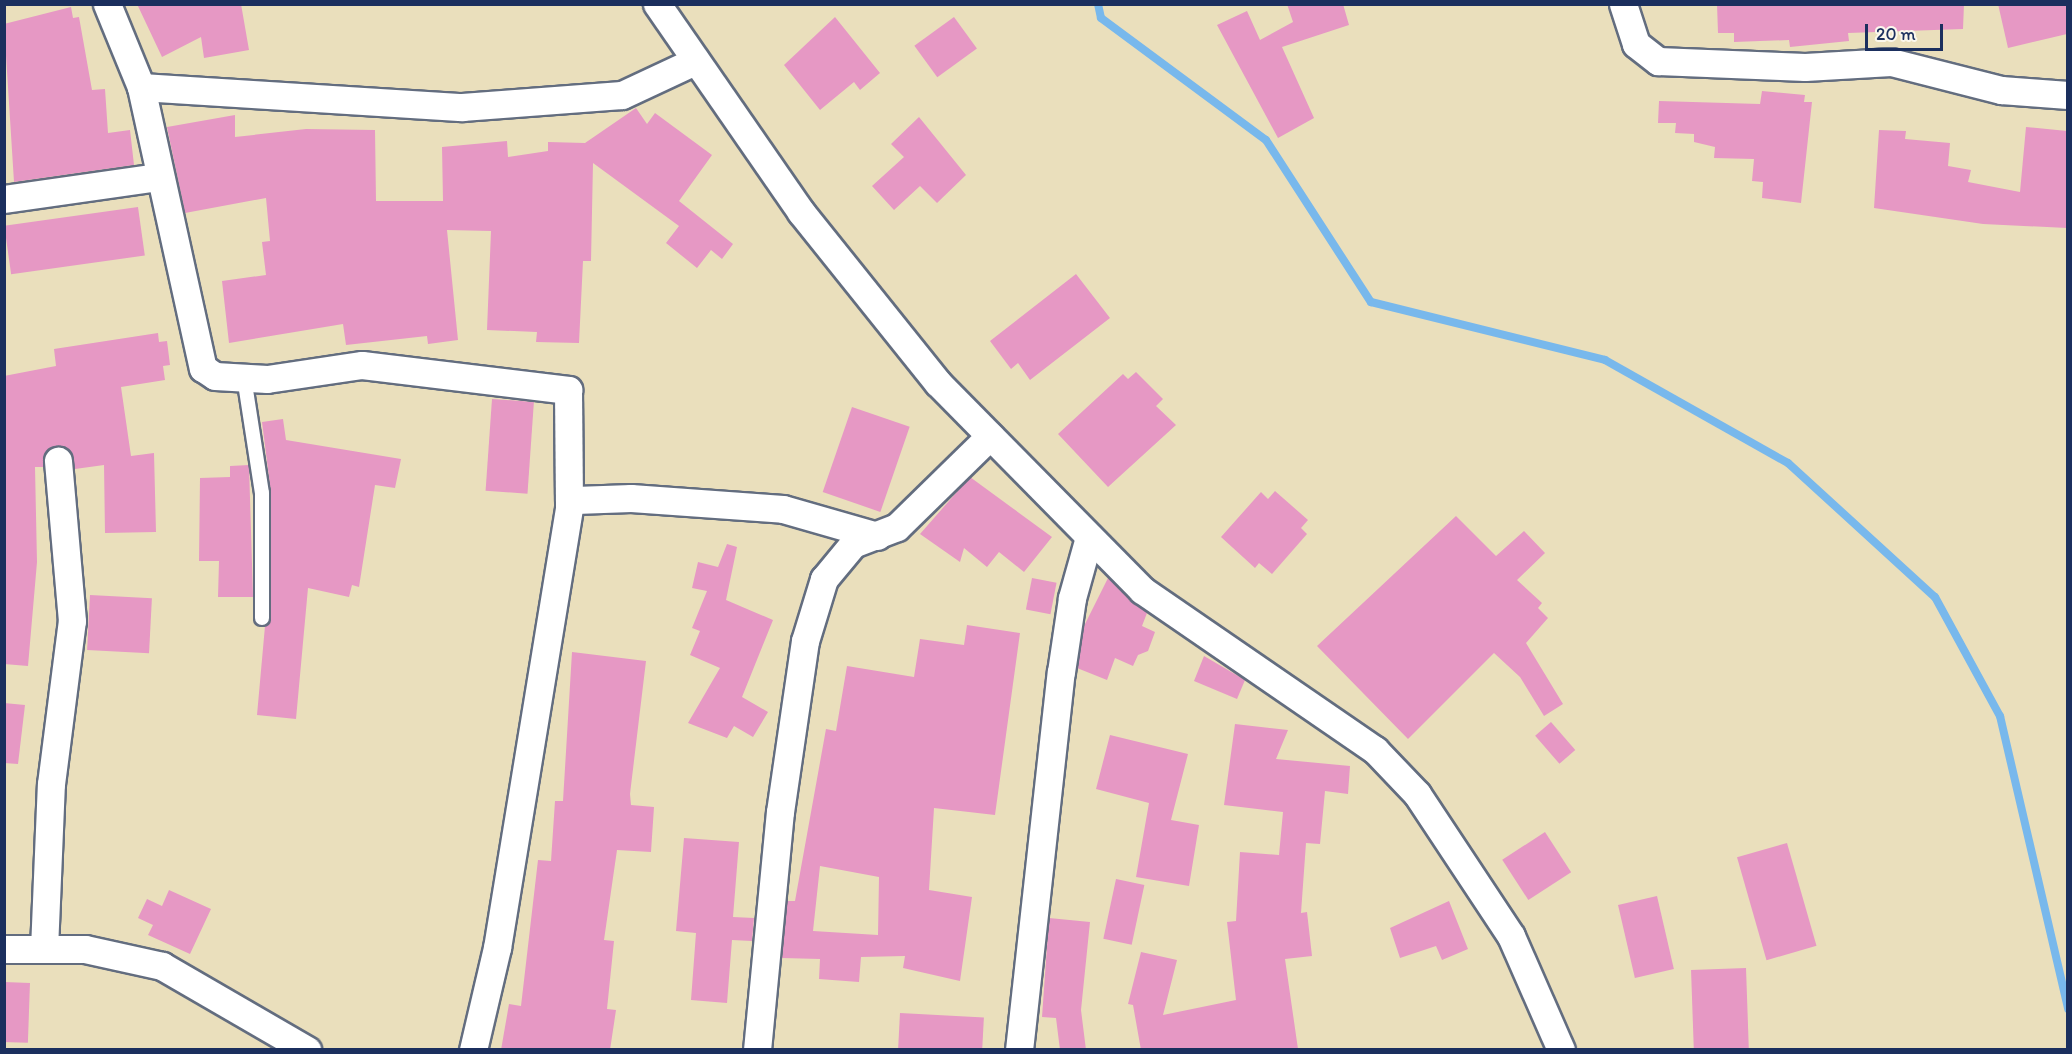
<!DOCTYPE html>
<style>
body{margin:0}
#map{position:relative;width:2072px;height:1054px;overflow:hidden;background:#eadfbc;font-family:Itim,sans-serif}
div>[style]{position:absolute}
[style*='--x']{left:calc(var(--x)*1px);top:calc(var(--y)*1px);width:calc(var(--w)*1px);rotate:calc(var(--a)*1deg)}
.stream>*{height:8px;margin:-4px;padding:0 4px;transform-origin:4px;border-radius:4px;background:#78b8ec}
.building>*{inset:0;background:#e698c4;transform-origin:0 0}
.roads{filter:drop-shadow(2px 0 #636d7f) drop-shadow(-2px 0 #636d7f) drop-shadow(0 2px #636d7f) drop-shadow(0 -2px #636d7f)}
.lane>*{height:14px;margin:-7px;padding:0 7px;transform-origin:7px;border-radius:7px;background:#fff}
.street>*{height:27px;margin:-13.5px;padding:0 13.5px;transform-origin:13.5px;border-radius:13.5px;background:#fff}
span{translate:-50% -50%;white-space:nowrap;text-align:center;line-height:1.15;-webkit-text-stroke:4.5px #fbf7ec;paint-order:stroke}
.frame{position:absolute;inset:0;border:6px solid #1b2f5e;pointer-events:none}
.scale{position:absolute;left:1865px;top:24px;width:78px;height:27px;box-sizing:border-box;border:3px solid #1b2f5e;border-top:0;padding-left:8px;font-size:18px;line-height:21px;white-space:nowrap;color:#1b2f5e;-webkit-text-stroke:4px #fbf7ec;paint-order:stroke}
</style>
<div id="map">
<div class="stream">
<i style="--x:1098;--y:4;--w:14;--a:78"></i>
<i style="--x:1101;--y:18;--w:205;--a:36.5"></i>
<i style="--x:1266;--y:140;--w:193;--a:57.1"></i>
<i style="--x:1371;--y:302;--w:241;--a:13.9"></i>
<i style="--x:1605;--y:360;--w:210;--a:29.4"></i>
<i style="--x:1788;--y:463;--w:199;--a:42.4"></i>
<i style="--x:1935;--y:597;--w:136;--a:61.4"></i>
<i style="--x:2000;--y:716;--w:301;--a:76.9"></i>
</div>
<div class="building">
<i style="clip-path:polygon(137px 4px,241px 4px,249px 50px,204px 58px,201px 37px,162px 57px)"></i>
<i style="clip-path:polygon(1287px 4px,1343px 4px,1349px 25px,1282px 47px,1314px 118px,1278px 138px,1217px 25px,1247px 11px,1260px 40px,1293px 22px)"></i>
<i style="clip-path:polygon(1717px 4px,1964px 4px,1963px 29px,1848px 33px,1849px 41px,1790px 47px,1789px 40px,1734px 42px,1734px 33px,1718px 33px)"></i>
<i style="clip-path:polygon(1998px 4px,2067px 4px,2067px 34px,2008px 48px)"></i>
<i style="clip-path:polygon(71px 7px,73px 18px,79px 17px,92px 90px,105px 89px,108px 133px,130px 130px,134px 165px,14px 182px,4px 24px)"></i>
<i style="clip-path:polygon(835px 17px,880px 73px,860px 90px,854px 82px,820px 110px,784px 65px)"></i>
<i style="left:954px;top:17px;width:39px;height:49px;rotate:54deg"></i>
<i style="clip-path:polygon(1762px 91px,1805px 95px,1804px 102px,1812px 102px,1801px 203px,1762px 198px,1763px 182px,1752px 181px,1754px 159px,1714px 158px,1715px 147px,1694px 142px,1694px 134px,1675px 133px,1676px 123px,1658px 123px,1659px 101px,1760px 104px)"></i>
<i style="clip-path:polygon(636px 108px,647px 124px,655px 113px,712px 155px,679px 201px,733px 244px,722px 259px,711px 250px,697px 268px,666px 243px,679px 226px,593px 163px,591px 261px,583px 261px,579px 343px,536px 342px,537px 332px,487px 330px,491px 231px,447px 230px,458px 340px,428px 344px,427px 336px,346px 345px,343px 324px,229px 343px,222px 281px,266px 275px,262px 242px,270px 241px,266px 198px,185px 213px,167px 127px,235px 115px,235px 137px,306px 129px,375px 130px,376px 201px,443px 201px,442px 147px,507px 141px,508px 157px,548px 151px,548px 142px,585px 143px)"></i>
<i style="clip-path:polygon(919px 117px,966px 175px,937px 203px,920px 186px,894px 210px,872px 186px,904px 157px,891px 144px)"></i>
<i style="clip-path:polygon(2026px 127px,2067px 131px,2067px 228px,1983px 224px,1874px 208px,1879px 130px,1906px 131px,1905px 139px,1950px 143px,1948px 166px,1971px 170px,1968px 182px,2020px 192px)"></i>
<i style="left:138px;top:207px;width:49px;height:135px;rotate:82deg"></i>
<i style="clip-path:polygon(1076px 274px,1110px 318px,1030px 380px,1018px 363px,1011px 369px,990px 341px)"></i>
<i style="clip-path:polygon(158px 333px,159px 342px,167px 341px,170px 365px,163px 366px,165px 380px,121px 387px,131px 456px,154px 453px,156px 532px,105px 533px,104px 465px,75px 469px,65px 447px,49px 448px,43px 467px,35px 467px,37px 562px,28px 666px,4px 664px,4px 376px,56px 366px,54px 349px)"></i>
<i style="clip-path:polygon(1136px 372px,1163px 399px,1156px 406px,1176px 425px,1108px 487px,1058px 434px,1123px 374px,1128px 379px)"></i>
<i style="left:492px;top:399px;width:42px;height:92px;rotate:4deg"></i>
<i style="left:852px;top:407px;width:61px;height:90px;rotate:19deg"></i>
<i style="clip-path:polygon(283px 419px,286px 440px,401px 459px,395px 488px,375px 485px,359px 587px,352px 585px,349px 597px,308px 588px,296px 719px,257px 715px,265px 626px,271px 618px,271px 493px,262px 422px)"></i>
<i style="clip-path:polygon(249px 465px,253px 597px,218px 597px,219px 561px,199px 561px,200px 478px,230px 477px,230px 466px)"></i>
<i style="clip-path:polygon(970px 477px,1052px 537px,1024px 572px,999px 552px,987px 567px,964px 548px,960px 562px,920px 534px)"></i>
<i style="clip-path:polygon(1275px 491px,1308px 520px,1301px 528px,1307px 534px,1272px 574px,1259px 563px,1255px 568px,1221px 537px,1261px 492px,1268px 499px)"></i>
<i style="clip-path:polygon(1456px 516px,1496px 556px,1524px 531px,1545px 553px,1517px 580px,1542px 603px,1538px 608px,1548px 618px,1526px 643px,1563px 704px,1544px 716px,1520px 677px,1494px 653px,1408px 739px,1317px 646px)"></i>
<i style="clip-path:polygon(727px 544px,737px 547px,726px 600px,773px 620px,742px 697px,768px 712px,753px 737px,734px 726px,727px 738px,688px 723px,720px 668px,690px 655px,700px 631px,692px 628px,707px 591px,692px 588px,698px 562px,718px 567px)"></i>
<i style="left:1032px;top:578px;width:25px;height:32px;rotate:11deg"></i>
<i style="clip-path:polygon(1108px 578px,1147px 613px,1142px 626px,1155px 632px,1148px 651px,1138px 655px,1133px 666px,1115px 658px,1107px 680px,1077px 668px,1083px 628px)"></i>
<i style="left:90px;top:595px;width:62px;height:55px;rotate:3deg"></i>
<i style="clip-path:polygon(evenodd,967px 625px,1020px 633px,995px 815px,934px 808px,929px 890px,972px 897px,960px 981px,903px 968px,905px 956px,861px 957px,859px 982px,819px 979px,820px 959px,782px 958px,787px 901px,795px 901px,826px 729px,836px 731px,847px 666px,914px 677px,920px 639px,964px 645px,967px 625px,820px 866px,879px 877px,878px 935px,813px 931px,820px 866px)"></i>
<i style="clip-path:polygon(572px 652px,646px 661px,630px 794px,631px 805px,654px 807px,651px 852px,617px 850px,604px 940px,614px 941px,607px 1009px,616px 1010px,610px 1050px,501px 1050px,509px 1004px,521px 1006px,538px 860px,551px 861px,555px 801px,563px 801px)"></i>
<i style="clip-path:polygon(1204px 656px,1245px 680px,1237px 699px,1194px 681px)"></i>
<i style="clip-path:polygon(4px 703px,25px 705px,18px 764px,4px 763px)"></i>
<i style="left:1551px;top:722px;width:37px;height:21px;rotate:49deg"></i>
<i style="clip-path:polygon(1235px 724px,1288px 730px,1276px 759px,1350px 766px,1348px 794px,1325px 791px,1320px 844px,1306px 843px,1301px 913px,1307px 912px,1312px 956px,1285px 959px,1298px 1049px,1141px 1050px,1133px 1005px,1128px 1004px,1141px 952px,1177px 960px,1163px 1015px,1236px 1000px,1227px 922px,1236px 921px,1240px 852px,1279px 855px,1283px 812px,1224px 805px)"></i>
<i style="clip-path:polygon(1110px 735px,1188px 754px,1171px 820px,1199px 825px,1189px 886px,1136px 877px,1149px 803px,1096px 789px)"></i>
<i style="left:1545px;top:832px;width:48px;height:51px;rotate:57deg"></i>
<i style="clip-path:polygon(684px 838px,739px 842px,733px 917px,754px 918px,752px 941px,732px 940px,727px 1003px,691px 1000px,696px 933px,676px 931px)"></i>
<i style="left:1787px;top:843px;width:107px;height:52px;rotate:74deg"></i>
<i style="left:1116px;top:879px;width:29px;height:61px;rotate:12deg"></i>
<i style="clip-path:polygon(169px 890px,211px 909px,190px 954px,148px 935px,153px 925px,138px 918px,147px 899px,162px 906px)"></i>
<i style="left:1657px;top:896px;width:75px;height:40px;rotate:77deg"></i>
<i style="clip-path:polygon(1449px 901px,1468px 949px,1442px 960px,1436px 946px,1400px 958px,1390px 928px)"></i>
<i style="clip-path:polygon(1049px 918px,1090px 922px,1081px 1010px,1086px 1050px,1060px 1050px,1056px 1018px,1042px 1017px)"></i>
<i style="left:1746px;top:968px;width:82px;height:55px;rotate:88deg"></i>
<i style="left:4px;top:982px;width:26px;height:60px;rotate:2deg"></i>
<i style="left:900px;top:1013px;width:84px;height:37px;rotate:3deg"></i>
</div>
<div class="roads">
<div class="lane">
<i style="--x:244;--y:377;--w:117;--a:81.2"></i>
<i style="--x:262;--y:493;--w:125;--a:90"></i>
</div>
<div class="street">
<i style="--x:107;--y:4;--w:90;--a:67.7"></i>
<i style="--x:141;--y:87;--w:288;--a:77.6"></i>
<i style="--x:203;--y:368;--w:14;--a:34"></i>
<i style="--x:215;--y:376;--w:52;--a:3.3"></i>
<i style="--x:267;--y:379;--w:96;--a:-8.4"></i>
<i style="--x:362;--y:365;--w:208;--a:6.9"></i>
<i style="--x:568;--y:390;--w:116;--a:89.5"></i>
<i style="--x:657;--y:4;--w:253;--a:55.3"></i>
<i style="--x:801;--y:212;--w:219;--a:51.3"></i>
<i style="--x:938;--y:383;--w:291;--a:45.4"></i>
<i style="--x:1142;--y:590;--w:283;--a:34.5"></i>
<i style="--x:1375;--y:750;--w:61;--a:46.3"></i>
<i style="--x:1417;--y:794;--w:170;--a:56.5"></i>
<i style="--x:1511;--y:936;--w:124;--a:66.3"></i>
<i style="--x:1623;--y:4;--w:42;--a:72"></i>
<i style="--x:1636;--y:44;--w:28;--a:38"></i>
<i style="--x:1658;--y:61;--w:147;--a:2.3"></i>
<i style="--x:1805;--y:67;--w:86;--a:-3.3"></i>
<i style="--x:1891;--y:62;--w:114;--a:14.3"></i>
<i style="--x:2001;--y:90;--w:67;--a:4.3"></i>
<i style="--x:141;--y:87;--w:322;--a:3.6"></i>
<i style="--x:462;--y:107;--w:160;--a:-4.3"></i>
<i style="--x:622;--y:95;--w:81;--a:-25"></i>
<i style="--x:4;--y:199;--w:157;--a:-8.1"></i>
<i style="--x:4;--y:949;--w:81;--a:0"></i>
<i style="--x:85;--y:949;--w:79;--a:12.4"></i>
<i style="--x:162;--y:966;--w:168;--a:30.1"></i>
<i style="--x:44;--y:949;--w:165;--a:-87.6"></i>
<i style="--x:51;--y:784;--w:164;--a:-82.7"></i>
<i style="--x:72;--y:621;--w:161;--a:-95"></i>
<i style="--x:473;--y:1050;--w:105;--a:-76.8"></i>
<i style="--x:497;--y:948;--w:448;--a:-80.7"></i>
<i style="--x:569;--y:506;--w:8;--a:-45"></i>
<i style="--x:575;--y:500;--w:56;--a:-2"></i>
<i style="--x:631;--y:498;--w:152;--a:4.1"></i>
<i style="--x:783;--y:509;--w:98;--a:16"></i>
<i style="--x:757;--y:1050;--w:239;--a:-84.5"></i>
<i style="--x:780;--y:812;--w:173;--a:-81.7"></i>
<i style="--x:805;--y:641;--w:65;--a:-73"></i>
<i style="--x:824;--y:579;--w:45;--a:-50.4"></i>
<i style="--x:853;--y:544;--w:47;--a:-21.1"></i>
<i style="--x:897;--y:527;--w:130;--a:-44.4"></i>
<i style="--x:1019;--y:1050;--w:380;--a:-83.7"></i>
<i style="--x:1061;--y:672;--w:75;--a:-81.5"></i>
<i style="--x:1072;--y:598;--w:63;--a:-74.4"></i>
</div>
</div>
<div class="frame"></div>
<div class="scale">20 m</div>
</div>
